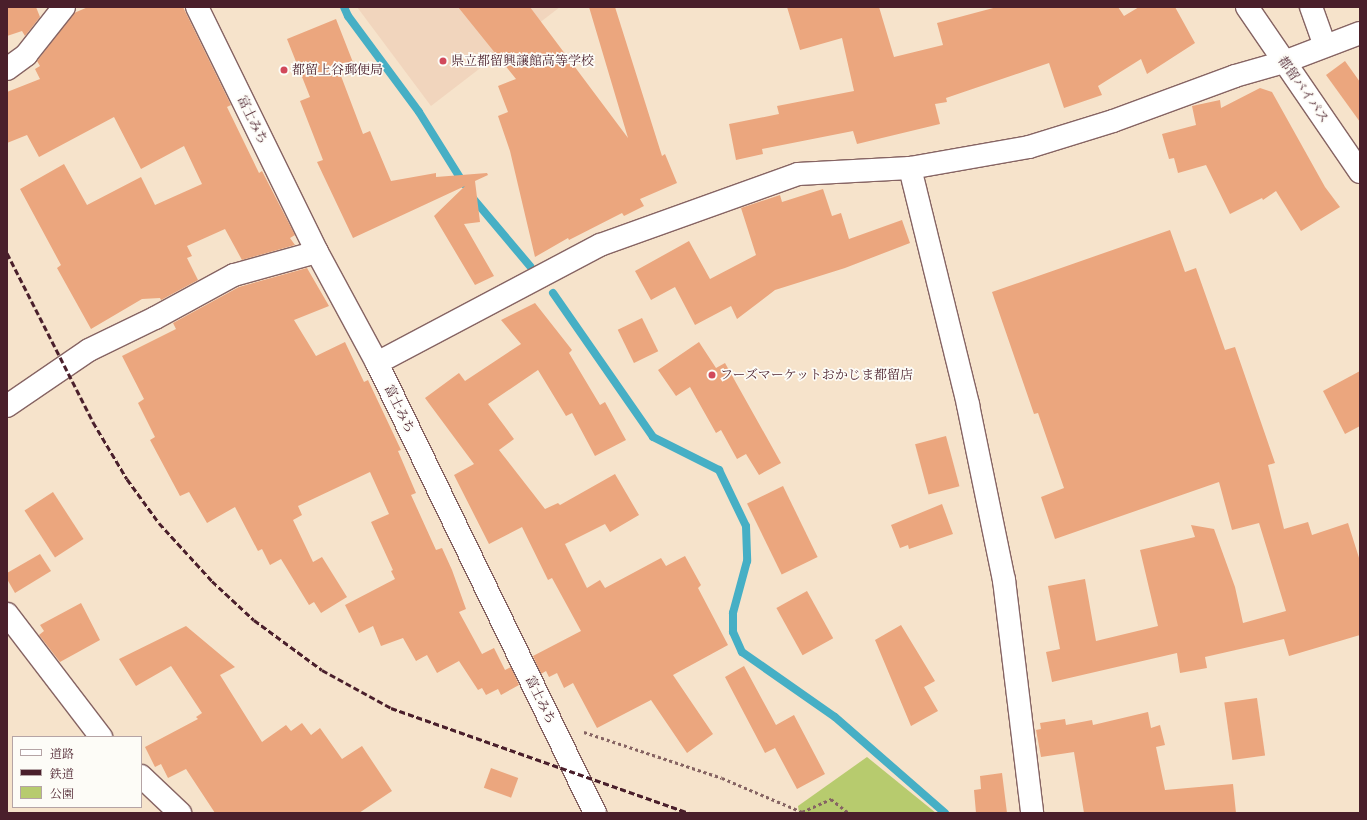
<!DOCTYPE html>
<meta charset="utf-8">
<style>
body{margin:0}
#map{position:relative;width:1367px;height:820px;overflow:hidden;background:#f6e3cb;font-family:"IM FELL French Canon","Noto Serif JP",serif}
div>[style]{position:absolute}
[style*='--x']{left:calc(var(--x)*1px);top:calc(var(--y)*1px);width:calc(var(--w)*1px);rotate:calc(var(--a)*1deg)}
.built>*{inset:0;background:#f1d5bd}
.green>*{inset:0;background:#b7cb6e}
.stream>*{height:8px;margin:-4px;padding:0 4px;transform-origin:4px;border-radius:4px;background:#46afc5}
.building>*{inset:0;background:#eba67e;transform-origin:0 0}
.path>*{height:2.5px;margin-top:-1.25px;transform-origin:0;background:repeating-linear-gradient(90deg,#866463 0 3px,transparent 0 6px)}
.roads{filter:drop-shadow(1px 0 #866463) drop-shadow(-1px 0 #866463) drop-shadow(0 1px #866463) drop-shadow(0 -1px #866463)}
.minor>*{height:22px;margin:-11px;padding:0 11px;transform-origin:11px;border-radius:11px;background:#fff}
.highway>*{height:22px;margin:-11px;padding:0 11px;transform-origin:11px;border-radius:11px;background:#fff}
.rail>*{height:3px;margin-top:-1.5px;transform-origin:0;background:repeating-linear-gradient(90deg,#4a1f2b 0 6px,transparent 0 9px)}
.dots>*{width:11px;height:11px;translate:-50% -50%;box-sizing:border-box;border:2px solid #fdfcf7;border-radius:50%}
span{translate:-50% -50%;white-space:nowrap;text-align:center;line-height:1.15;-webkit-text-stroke:3.5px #fdfcf7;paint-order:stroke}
.poi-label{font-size:13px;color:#4a1f2b}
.left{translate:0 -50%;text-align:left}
.street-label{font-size:13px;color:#4a1f2b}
.frame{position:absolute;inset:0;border:8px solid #4a1f2b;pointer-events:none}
.legend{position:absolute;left:12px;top:736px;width:130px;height:72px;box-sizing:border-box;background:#fdfcf7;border:1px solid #b5a4a5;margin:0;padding:5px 7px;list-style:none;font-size:12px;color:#4a1f2b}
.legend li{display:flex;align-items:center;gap:8px;height:20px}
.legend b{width:20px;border:1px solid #b5a4a5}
</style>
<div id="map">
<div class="built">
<i style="clip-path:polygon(357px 7px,560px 7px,431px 106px)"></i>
</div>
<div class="green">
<i style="clip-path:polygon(867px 757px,936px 813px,799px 813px,798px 806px)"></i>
</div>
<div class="stream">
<i style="--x:344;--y:7;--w:10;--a:66"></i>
<i style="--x:348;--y:16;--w:119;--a:53.5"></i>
<i style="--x:419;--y:112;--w:85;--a:58"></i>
<i style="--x:471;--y:196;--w:92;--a:49.9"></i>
<i style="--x:553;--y:293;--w:175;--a:55.2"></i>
<i style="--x:653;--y:437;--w:74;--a:26.6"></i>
<i style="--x:719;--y:470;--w:62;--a:64.3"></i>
<i style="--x:746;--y:526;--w:35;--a:88"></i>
<i style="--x:747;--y:561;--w:54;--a:105.1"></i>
<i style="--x:733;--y:613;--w:19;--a:90"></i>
<i style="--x:733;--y:632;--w:22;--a:66"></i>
<i style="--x:742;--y:652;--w:113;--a:35"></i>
<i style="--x:835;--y:717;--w:146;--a:41.1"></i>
</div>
<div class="building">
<i style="clip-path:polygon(7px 7px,36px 7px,40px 17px,25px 36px,22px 31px,7px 36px)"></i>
<i style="clip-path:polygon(88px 7px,183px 7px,231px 105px,227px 107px,259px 173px,262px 171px,295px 235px,290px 238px,295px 245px,242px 260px,225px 229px,187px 246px,192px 256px,187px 258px,198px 280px,161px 300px,160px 298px,142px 299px,91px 329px,57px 268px,61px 265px,20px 189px,64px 164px,87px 205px,141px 177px,155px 205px,202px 184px,184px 146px,141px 169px,114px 117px,39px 157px,27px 135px,7px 143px,7px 92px,40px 79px,35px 69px,40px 66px,37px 61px,74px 13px)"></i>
<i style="clip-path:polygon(458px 7px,530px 7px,628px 138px,589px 7px,615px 7px,662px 156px,665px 154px,677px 183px,640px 199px,644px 206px,624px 216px,622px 213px,569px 240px,568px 238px,535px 257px,510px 151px,498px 116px,508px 112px,498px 86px,516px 79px)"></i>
<i style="clip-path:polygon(787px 7px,879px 7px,894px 57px,943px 45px,937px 23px,997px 7px,1118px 7px,1124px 16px,1139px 7px,1175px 7px,1195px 43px,1147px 74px,1141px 59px,1098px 86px,1102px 95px,1064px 108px,1049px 63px,946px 98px,947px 102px,935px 104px,940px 124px,857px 144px,853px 131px,762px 149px,763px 154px,736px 160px,729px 124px,779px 114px,777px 106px,854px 91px,842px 38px,800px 50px)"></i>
<i style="clip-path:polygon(336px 19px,356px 70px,341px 76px,363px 134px,370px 131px,391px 181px,436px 173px,436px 177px,487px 173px,488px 175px,475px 181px,480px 222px,464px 224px,494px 276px,475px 285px,434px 216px,465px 186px,353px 238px,317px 162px,323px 160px,300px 101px,310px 97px,287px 39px)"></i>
<i style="clip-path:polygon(1345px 61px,1360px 82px,1360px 122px,1326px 75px)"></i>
<i style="clip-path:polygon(1260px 88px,1272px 92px,1325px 187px,1340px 207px,1301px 231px,1276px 191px,1263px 200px,1262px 198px,1230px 214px,1206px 165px,1178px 173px,1174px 158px,1169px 159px,1162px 134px,1196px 125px,1192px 106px,1220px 100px,1221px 108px)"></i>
<i style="clip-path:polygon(823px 189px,832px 216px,841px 213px,849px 239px,902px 220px,910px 243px,845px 268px,775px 290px,737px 319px,731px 306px,695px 325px,675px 287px,651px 300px,635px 271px,689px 241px,710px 279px,756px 255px,741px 208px,780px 195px,782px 202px)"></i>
<i style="clip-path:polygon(1170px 230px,1185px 272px,1196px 268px,1225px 350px,1235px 347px,1275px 463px,1268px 465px,1284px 529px,1308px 522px,1312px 535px,1348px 523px,1360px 561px,1360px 635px,1289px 656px,1284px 639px,1205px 657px,1207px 668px,1180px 673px,1177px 653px,1052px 682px,1046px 652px,1060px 649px,1048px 586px,1085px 579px,1096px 641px,1158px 626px,1140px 550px,1195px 537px,1191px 525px,1214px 529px,1235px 587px,1243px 623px,1286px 611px,1259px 523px,1232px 530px,1219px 482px,1055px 539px,1041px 497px,1064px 488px,1038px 413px,1034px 414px,992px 292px)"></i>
<i style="clip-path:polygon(307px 268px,329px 306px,294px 320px,316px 356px,345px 342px,364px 382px,368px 380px,401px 450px,398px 451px,416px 493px,411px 495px,436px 550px,442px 548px,452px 570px,466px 609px,459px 612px,482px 654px,494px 648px,505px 670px,511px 667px,519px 685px,501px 695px,498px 689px,486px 695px,482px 688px,478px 690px,459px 661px,437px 673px,427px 655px,416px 661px,403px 638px,381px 646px,373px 626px,359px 633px,345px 605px,395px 579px,391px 571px,393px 570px,371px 522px,389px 514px,370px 472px,298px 506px,302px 515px,293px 520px,313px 562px,322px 557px,347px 597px,321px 613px,314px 602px,309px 605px,281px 559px,270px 565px,262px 549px,258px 551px,235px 507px,207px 523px,189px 492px,180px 496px,150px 440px,155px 437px,138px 403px,144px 399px,122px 356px,176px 329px,173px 323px,239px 287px)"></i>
<i style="clip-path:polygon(535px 303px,572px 350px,569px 353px,600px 405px,605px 402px,626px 440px,595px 456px,572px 413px,566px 416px,538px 370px,488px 404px,514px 439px,499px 450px,545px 509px,558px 503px,560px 505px,615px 474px,639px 515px,610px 532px,605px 524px,565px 544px,587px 588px,600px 580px,605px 588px,661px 558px,666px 566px,685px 556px,701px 585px,698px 588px,728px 645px,673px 675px,713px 734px,687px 753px,651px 700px,597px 728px,573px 683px,564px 688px,557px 673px,549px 677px,546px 671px,541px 674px,533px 656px,581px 631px,552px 578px,548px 580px,522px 527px,489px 544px,454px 475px,474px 464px,425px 398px,459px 373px,465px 381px,521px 344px,501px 320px)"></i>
<i style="left:642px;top:318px;width:37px;height:27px;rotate:64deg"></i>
<i style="clip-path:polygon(699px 342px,716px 368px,725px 363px,781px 463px,759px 475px,746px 454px,737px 459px,721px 430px,716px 433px,690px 387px,676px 396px,658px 370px)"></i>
<i style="clip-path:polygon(1360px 371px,1360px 426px,1345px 434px,1323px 391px)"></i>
<i style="left:946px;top:436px;width:52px;height:32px;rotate:75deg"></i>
<i style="left:783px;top:486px;width:79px;height:40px;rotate:64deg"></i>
<i style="left:53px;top:492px;width:56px;height:34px;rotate:57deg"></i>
<i style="clip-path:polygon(942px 504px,953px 534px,909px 549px,908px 545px,900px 548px,891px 525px)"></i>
<i style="clip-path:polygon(40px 554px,51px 571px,15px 593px,7px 579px,7px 573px)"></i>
<i style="left:807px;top:591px;width:54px;height:35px;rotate:61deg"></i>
<i style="clip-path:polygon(81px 603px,100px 640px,60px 662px,39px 635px,44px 631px,40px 625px)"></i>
<i style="clip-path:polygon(901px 625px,935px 681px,924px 687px,938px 711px,911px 726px,875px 640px)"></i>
<i style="clip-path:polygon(186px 626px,235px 667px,220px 675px,262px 742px,286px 725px,291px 731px,302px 723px,311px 735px,320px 728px,342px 759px,362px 746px,392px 791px,359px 813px,215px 813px,186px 769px,168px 778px,161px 764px,155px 767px,145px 747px,198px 719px,196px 717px,202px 713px,171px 666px,136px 686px,119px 659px)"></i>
<i style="clip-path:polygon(744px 666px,776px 725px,794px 715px,825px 774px,797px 789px,775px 748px,765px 753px,725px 677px)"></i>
<i style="left:1257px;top:698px;width:58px;height:33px;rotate:82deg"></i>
<i style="clip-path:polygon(1148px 712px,1151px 728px,1160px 725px,1165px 745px,1156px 747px,1165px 790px,1233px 784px,1236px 813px,1084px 813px,1074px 752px,1041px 757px,1036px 730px,1041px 729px,1040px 723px,1065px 719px,1066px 725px,1092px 720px,1093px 725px)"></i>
<i style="left:491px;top:768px;width:29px;height:21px;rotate:20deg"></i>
<i style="clip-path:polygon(1002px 773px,1007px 813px,976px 813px,974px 790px,981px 789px,980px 776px)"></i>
</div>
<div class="path">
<i style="--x:584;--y:732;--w:145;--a:18.4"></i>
<i style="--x:722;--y:778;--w:87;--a:23"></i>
<i style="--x:802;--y:812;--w:32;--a:-24"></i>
<i style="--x:831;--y:799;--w:23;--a:38"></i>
</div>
<div class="roads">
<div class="minor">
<i style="--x:1311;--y:7;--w:41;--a:70.3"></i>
<i style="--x:7;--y:69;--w:24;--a:-36"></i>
<i style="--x:26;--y:55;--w:61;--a:-51.6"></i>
<i style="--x:910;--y:168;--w:244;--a:76.2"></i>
<i style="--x:968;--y:405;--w:179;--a:78.4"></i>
<i style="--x:1004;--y:580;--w:235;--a:83.1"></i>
<i style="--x:377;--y:363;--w:252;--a:-27.9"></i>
<i style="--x:600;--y:245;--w:210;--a:-19.7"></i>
<i style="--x:798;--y:174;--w:112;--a:-3.1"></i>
<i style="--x:910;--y:168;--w:121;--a:-10"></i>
<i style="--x:1029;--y:147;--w:88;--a:-17.2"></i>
<i style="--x:1113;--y:121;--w:130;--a:-20.2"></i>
<i style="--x:1235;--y:76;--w:51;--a:-15.9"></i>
<i style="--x:1284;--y:62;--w:81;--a:-20.9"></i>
<i style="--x:7;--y:406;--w:99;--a:-34.3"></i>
<i style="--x:89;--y:350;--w:73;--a:-25.9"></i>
<i style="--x:155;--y:318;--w:90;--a:-28.6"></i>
<i style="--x:234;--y:275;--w:86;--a:-15.5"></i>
<i style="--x:7;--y:614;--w:155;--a:52.6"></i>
<i style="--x:141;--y:776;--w:54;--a:43.5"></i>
</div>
<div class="highway">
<i style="--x:197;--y:7;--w:273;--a:63.9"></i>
<i style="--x:317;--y:252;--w:126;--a:61.6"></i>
<i style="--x:377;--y:363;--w:500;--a:64.15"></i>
<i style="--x:1247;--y:7;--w:200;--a:55.6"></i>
</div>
</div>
<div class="rail">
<i style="--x:7;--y:253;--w:190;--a:63"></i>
<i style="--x:93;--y:422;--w:66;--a:59.2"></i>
<i style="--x:127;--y:479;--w:54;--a:54"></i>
<i style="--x:159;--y:523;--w:79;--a:47.6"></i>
<i style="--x:212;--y:581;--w:57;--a:42.9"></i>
<i style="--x:254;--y:620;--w:84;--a:36.3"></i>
<i style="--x:322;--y:670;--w:79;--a:28.8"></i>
<i style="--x:391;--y:708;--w:316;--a:19.4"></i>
</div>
<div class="dots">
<i style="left:443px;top:61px;background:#d1495b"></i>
<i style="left:284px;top:70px;background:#d1495b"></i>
<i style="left:712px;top:375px;background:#d1495b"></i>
</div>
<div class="poi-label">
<span class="left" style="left:451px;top:61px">県立都留興譲館高等学校</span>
<span class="left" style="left:292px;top:70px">都留上谷郵便局</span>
<span class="left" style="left:720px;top:375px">フーズマーケットおかじま都留店</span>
</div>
<div class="street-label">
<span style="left:1303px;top:90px;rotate:55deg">都留バイパス</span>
<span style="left:252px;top:120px;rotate:64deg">富士みち</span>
<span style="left:399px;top:409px;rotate:64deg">富士みち</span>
<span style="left:540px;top:700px;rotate:64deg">富士みち</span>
</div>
<div class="frame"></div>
<ul class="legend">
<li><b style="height:5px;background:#fff"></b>道路</li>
<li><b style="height:5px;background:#4a1f2b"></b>鉄道</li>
<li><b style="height:11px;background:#b7cb6e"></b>公園</li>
</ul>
</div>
